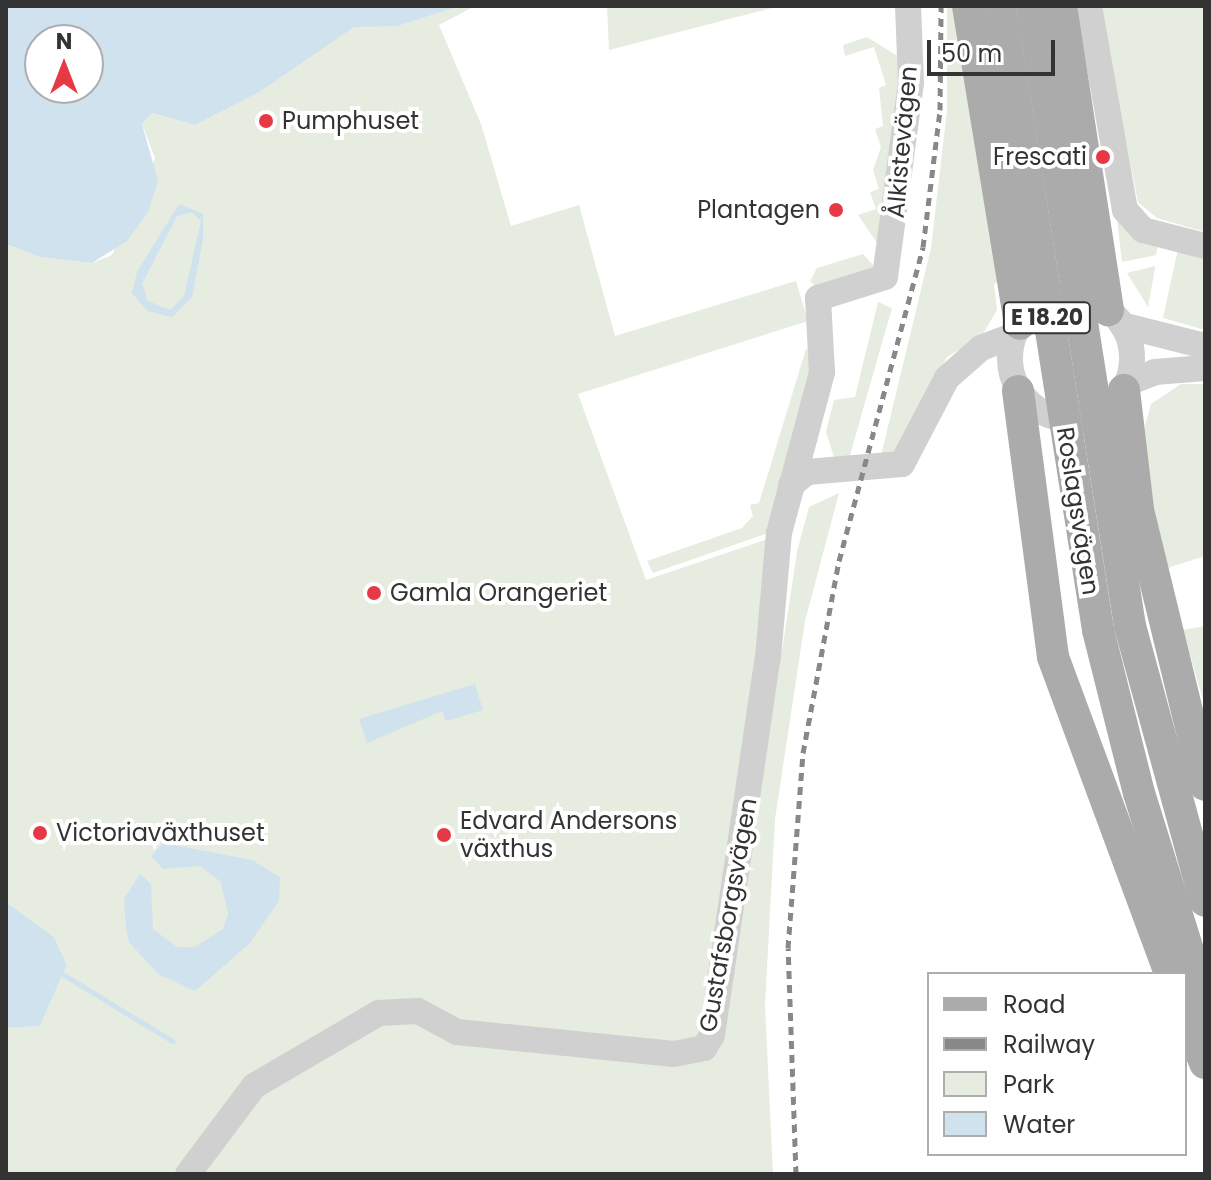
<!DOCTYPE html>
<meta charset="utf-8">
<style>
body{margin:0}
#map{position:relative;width:1211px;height:1180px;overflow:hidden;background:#fff;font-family:Poppins,sans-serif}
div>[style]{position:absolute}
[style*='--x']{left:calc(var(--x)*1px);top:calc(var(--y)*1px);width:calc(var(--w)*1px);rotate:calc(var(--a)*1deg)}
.green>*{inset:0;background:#e6ecdf}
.water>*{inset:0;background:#cfe2ee}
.stream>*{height:5px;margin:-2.5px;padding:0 2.5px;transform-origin:2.5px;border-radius:2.5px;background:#cfe2ee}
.minor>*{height:26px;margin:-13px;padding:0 13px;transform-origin:13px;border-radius:13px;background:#d0d0d0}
.minor>.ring{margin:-13px;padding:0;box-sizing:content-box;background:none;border:26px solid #d0d0d0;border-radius:50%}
.major>*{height:32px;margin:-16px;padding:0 16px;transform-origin:16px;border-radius:16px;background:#ababab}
.rail>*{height:5px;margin-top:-2.5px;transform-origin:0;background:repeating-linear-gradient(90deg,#888 0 8px,transparent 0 14px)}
.major-bridge>*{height:32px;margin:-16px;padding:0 16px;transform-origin:16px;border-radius:16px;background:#ababab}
.dots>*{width:22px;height:22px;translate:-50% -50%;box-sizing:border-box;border:4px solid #fff;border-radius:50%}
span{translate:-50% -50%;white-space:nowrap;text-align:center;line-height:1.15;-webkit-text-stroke:8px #fff;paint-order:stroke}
.shield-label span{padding:2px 6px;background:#fff;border:2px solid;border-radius:6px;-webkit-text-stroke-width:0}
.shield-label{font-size:22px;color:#333;font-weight:700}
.poi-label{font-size:24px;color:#333}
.left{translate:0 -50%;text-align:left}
.right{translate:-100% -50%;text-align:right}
.street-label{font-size:24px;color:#333}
.frame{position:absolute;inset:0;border:8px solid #333;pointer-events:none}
.legend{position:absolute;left:927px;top:972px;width:260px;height:184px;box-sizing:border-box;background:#fff;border:2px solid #adadad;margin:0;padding:10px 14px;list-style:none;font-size:24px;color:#333}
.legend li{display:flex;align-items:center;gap:16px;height:40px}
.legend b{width:40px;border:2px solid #adadad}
.north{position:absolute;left:24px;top:24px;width:80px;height:80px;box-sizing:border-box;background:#fff;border:2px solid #adadad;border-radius:50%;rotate:0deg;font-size:22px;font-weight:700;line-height:32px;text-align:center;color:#333}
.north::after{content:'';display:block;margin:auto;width:28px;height:36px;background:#e63946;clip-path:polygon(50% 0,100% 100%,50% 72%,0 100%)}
.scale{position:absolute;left:927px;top:40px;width:128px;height:36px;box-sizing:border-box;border:4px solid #333;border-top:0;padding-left:10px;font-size:24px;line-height:28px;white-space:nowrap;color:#333;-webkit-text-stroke:6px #fff;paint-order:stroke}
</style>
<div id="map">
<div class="green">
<i style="clip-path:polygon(460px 6px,475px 6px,439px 25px,481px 124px,511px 226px,579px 205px,615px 336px,796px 281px,808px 321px,578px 394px,646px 580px,768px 539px,749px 869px,797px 552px,809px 507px,839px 493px,805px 621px,775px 819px,765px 1005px,773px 1174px,6px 1174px,6px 1028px,40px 1026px,67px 965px,54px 937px,6px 902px,6px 244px,41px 257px,92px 263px,112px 255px,155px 158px,142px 124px,152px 113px,195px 125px,258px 93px,354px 26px,398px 26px)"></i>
<i style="clip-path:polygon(607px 6px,779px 6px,609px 50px)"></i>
<i style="clip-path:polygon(947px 6px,959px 6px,1002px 280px,994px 284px,997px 310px,981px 337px,947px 357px,895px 456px,880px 460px,931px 248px,947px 110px)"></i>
<i style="clip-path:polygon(1099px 6px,1205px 6px,1205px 232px,1157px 218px,1138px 202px)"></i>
<i style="clip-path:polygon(867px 37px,904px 60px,880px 247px,858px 215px,876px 209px,870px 192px,879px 189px,873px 170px,881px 147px,875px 129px,883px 126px,879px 88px,886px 85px,874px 47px,845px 56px,843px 45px)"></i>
<i style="clip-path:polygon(1116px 210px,1158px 245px,1156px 255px,1122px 262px)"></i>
<i style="clip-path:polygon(1178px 249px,1205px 255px,1205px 330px,1163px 318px)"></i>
<i style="clip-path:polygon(863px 254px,875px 267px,816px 287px,810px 281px,817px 268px)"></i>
<i style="clip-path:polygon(1155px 266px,1155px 268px,1148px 307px,1127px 273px)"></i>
<i style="clip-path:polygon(878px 302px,892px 308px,848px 462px,835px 460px,826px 432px,834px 400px,855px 397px)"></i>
<i style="clip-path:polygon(806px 349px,817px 351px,771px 532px,653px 573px,647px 561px,742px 528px,753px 516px,750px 505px,759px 503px)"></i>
<i style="clip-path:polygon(1181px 384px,1205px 384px,1205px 556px,1164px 569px,1142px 436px,1151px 404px)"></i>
<i style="clip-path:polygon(1205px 626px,1205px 707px,1183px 630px)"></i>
</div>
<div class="water">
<i style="clip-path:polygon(evenodd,6px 6px,460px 6px,398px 26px,354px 27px,258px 93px,195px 125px,152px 113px,142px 124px,158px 181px,148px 212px,127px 241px,92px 263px,40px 257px,6px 244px,6px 6px,40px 40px,88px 40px,88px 88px,40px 88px,40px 40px)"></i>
<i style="clip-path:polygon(evenodd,179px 204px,203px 214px,203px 239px,192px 297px,172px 317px,147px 311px,132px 293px,137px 272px,179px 204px,192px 212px,201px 221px,198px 234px,184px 296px,170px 310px,148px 301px,142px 284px,177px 216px,192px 212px)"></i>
<i style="clip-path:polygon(475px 684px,483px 710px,446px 721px,442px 711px,367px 743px,359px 719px)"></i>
<i style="clip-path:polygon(163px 843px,252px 860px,280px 877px,279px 901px,249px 944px,195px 991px,158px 974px,129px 942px,126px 927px,124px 899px,140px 874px,151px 884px,153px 929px,177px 947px,195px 947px,223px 929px,228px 914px,221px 882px,200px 866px,163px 869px,151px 856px)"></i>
<i style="clip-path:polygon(6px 902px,54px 937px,67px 965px,40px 1026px,6px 1028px)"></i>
</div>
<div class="stream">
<i style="--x:64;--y:975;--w:127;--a:31.4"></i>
</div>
<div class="minor">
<i style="--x:1089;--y:6;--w:207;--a:80"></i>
<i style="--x:1125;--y:210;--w:27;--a:48"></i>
<i style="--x:1143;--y:230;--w:64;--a:14.5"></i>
<i class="ring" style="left:1010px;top:297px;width:96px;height:96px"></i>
<i style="--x:1122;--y:325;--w:86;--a:14.2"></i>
<i style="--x:1127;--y:383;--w:30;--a:-21"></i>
<i style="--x:1155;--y:372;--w:50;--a:-4.6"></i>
<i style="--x:791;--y:485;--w:21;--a:-39"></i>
<i style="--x:807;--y:472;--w:95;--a:-4.8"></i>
<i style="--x:902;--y:464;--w:97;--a:-62.4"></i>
<i style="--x:947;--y:378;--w:45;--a:-41.4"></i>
<i style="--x:981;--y:348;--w:34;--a:-21"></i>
<i style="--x:188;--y:1174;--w:110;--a:-53.1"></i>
<i style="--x:254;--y:1086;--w:145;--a:-30.3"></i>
<i style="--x:379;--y:1013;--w:39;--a:-3"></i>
<i style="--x:418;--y:1011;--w:44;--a:28.3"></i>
<i style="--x:457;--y:1032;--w:218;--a:5.8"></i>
<i style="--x:674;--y:1054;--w:31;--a:-11"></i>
<i style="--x:704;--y:1048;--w:15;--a:-58"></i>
<i style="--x:712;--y:1035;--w:381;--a:-81.6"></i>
<i style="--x:768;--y:658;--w:125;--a:-85"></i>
<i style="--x:779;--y:533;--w:167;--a:-75"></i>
<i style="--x:822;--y:372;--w:74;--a:-93.1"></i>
<i style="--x:818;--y:298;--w:70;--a:-17.4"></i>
<i style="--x:885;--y:277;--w:196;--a:-82.4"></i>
<i style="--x:911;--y:83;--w:77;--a:-92.2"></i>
</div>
<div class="major">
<i style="--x:968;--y:6;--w:322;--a:80.7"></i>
<i style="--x:1061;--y:6;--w:308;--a:81.2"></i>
<i style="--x:1124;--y:390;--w:121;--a:83.3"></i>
<i style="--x:1138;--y:510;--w:283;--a:76.3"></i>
<i style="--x:1018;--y:391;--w:268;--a:82.5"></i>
<i style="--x:1053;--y:657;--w:338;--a:69.7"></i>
<i style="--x:1130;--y:626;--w:285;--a:74.7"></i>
<i style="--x:1098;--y:630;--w:168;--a:75.9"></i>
<i style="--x:1139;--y:793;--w:222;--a:72.7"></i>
<i style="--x:1185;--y:1012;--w:55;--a:68.6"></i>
</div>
<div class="rail">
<i style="--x:796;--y:1174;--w:226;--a:-92"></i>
<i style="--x:788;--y:948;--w:196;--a:-85.6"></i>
<i style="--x:803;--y:753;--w:195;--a:-79.4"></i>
<i style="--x:839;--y:561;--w:325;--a:-75"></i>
<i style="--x:923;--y:247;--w:138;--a:-82.9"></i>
<i style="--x:940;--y:110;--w:104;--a:-89.4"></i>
</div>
<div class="major-bridge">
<i style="--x:1000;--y:6;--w:632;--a:81.07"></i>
<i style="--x:1032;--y:6;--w:628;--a:81.02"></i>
</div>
<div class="dots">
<i style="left:266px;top:121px;background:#e63946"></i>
<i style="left:1103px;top:157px;background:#e63946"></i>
<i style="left:836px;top:210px;background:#e63946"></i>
<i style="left:374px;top:593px;background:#e63946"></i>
<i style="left:40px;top:833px;background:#e63946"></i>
<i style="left:444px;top:835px;background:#e63946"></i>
</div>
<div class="shield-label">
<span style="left:1047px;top:318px">E 18.20</span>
</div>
<div class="poi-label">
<span class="left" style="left:282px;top:121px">Pumphuset</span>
<span class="right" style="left:1087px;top:157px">Frescati</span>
<span class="right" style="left:820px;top:210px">Plantagen</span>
<span class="left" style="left:390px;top:593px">Gamla Orangeriet</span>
<span class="left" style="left:460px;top:835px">Edvard Andersons<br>växthus</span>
<span class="left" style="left:56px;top:833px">Victoriaväxthuset</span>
</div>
<div class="street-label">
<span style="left:902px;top:142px;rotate:-85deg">Ålkistevägen</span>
<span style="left:1078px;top:511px;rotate:81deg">Roslagsvägen</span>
<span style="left:728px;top:915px;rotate:-80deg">Gustafsborgsvägen</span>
</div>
<div class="frame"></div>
<ul class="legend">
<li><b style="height:10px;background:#ababab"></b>Road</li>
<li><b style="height:10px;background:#888"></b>Railway</li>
<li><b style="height:22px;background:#e6ecdf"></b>Park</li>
<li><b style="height:22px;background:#cfe2ee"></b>Water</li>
</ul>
<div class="north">N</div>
<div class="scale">50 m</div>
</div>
